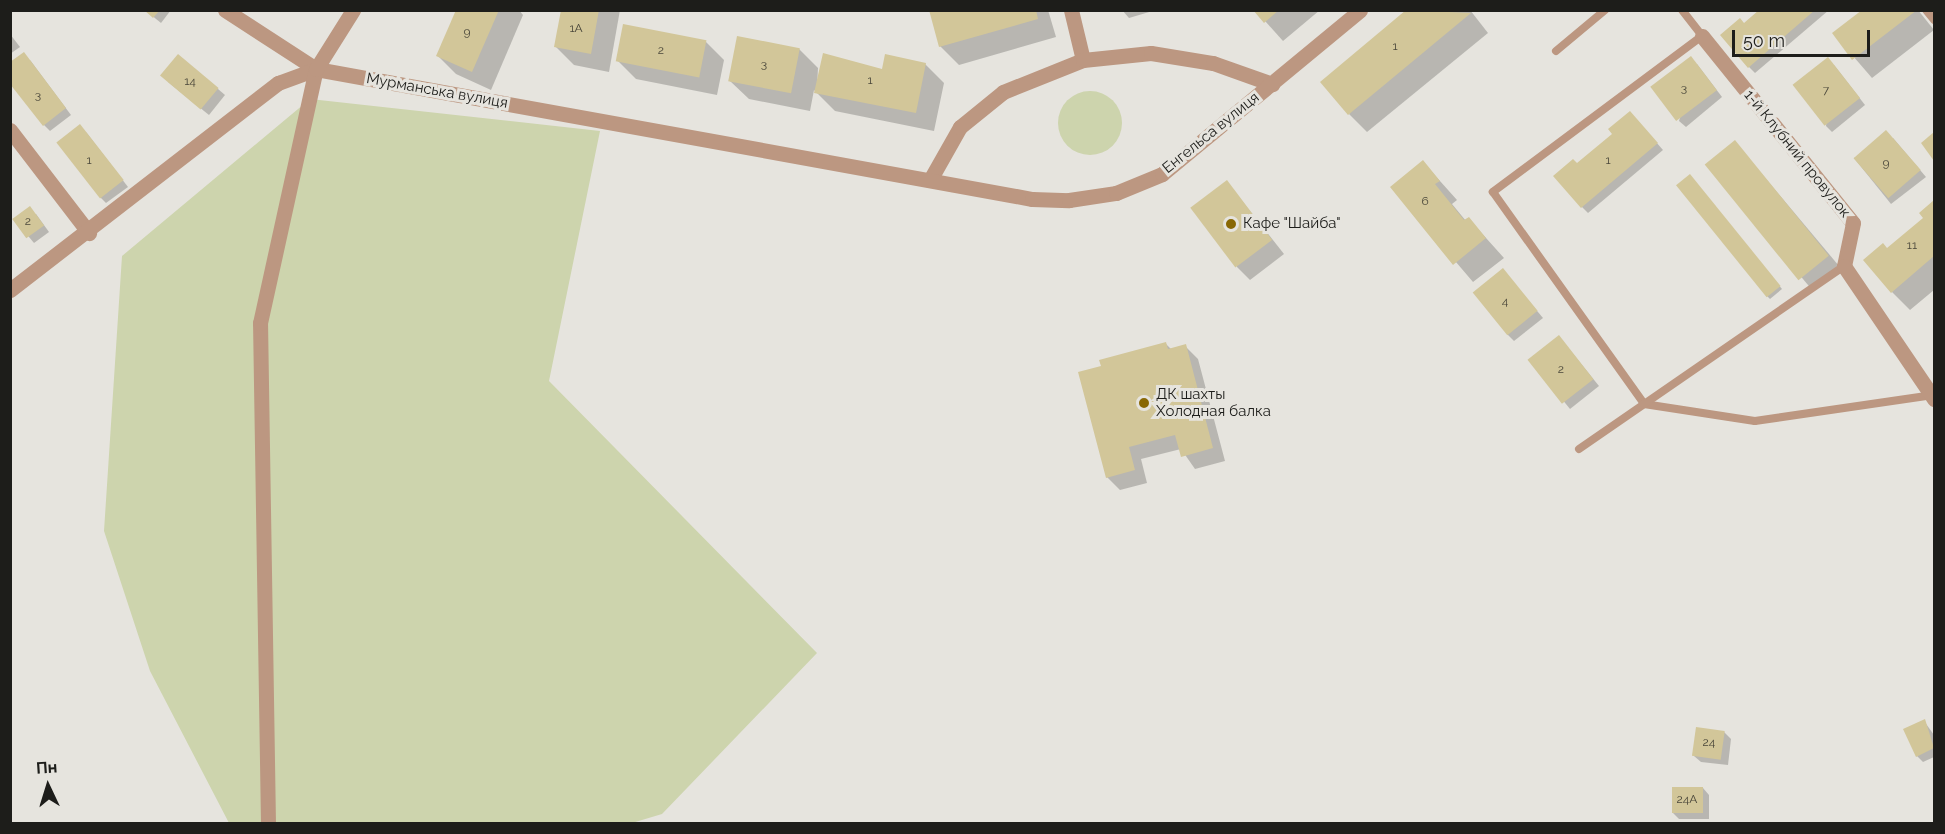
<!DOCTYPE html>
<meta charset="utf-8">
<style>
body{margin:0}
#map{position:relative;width:1945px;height:834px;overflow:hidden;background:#e6e4de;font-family:Raleway,sans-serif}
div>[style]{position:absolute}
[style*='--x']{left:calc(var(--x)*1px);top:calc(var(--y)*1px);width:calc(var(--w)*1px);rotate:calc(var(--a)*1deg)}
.green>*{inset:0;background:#cdd4ad}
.round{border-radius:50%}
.shadow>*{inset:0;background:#0003;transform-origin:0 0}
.building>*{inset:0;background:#d2c699;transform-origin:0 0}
.service>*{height:8px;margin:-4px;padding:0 4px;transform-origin:4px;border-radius:4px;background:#bc9781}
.minor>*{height:15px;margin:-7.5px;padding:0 7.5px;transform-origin:7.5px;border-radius:7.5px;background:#bc9781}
.dots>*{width:16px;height:16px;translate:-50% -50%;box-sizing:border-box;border:3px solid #e6e4de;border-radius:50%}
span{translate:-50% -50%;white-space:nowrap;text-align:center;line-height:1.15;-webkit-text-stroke:6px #e6e4de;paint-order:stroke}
.number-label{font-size:12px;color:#4a473a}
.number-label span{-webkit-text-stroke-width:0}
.street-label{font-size:15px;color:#1d1d1a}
.poi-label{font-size:15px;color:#1d1d1a}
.left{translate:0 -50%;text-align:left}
.frame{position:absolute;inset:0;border:12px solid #1d1d1a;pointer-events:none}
.north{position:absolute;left:18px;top:756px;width:60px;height:60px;-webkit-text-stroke:4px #e6e4de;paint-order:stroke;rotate:356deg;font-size:16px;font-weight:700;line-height:24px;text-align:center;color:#1d1d1a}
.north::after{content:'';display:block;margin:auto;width:21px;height:27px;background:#1d1d1a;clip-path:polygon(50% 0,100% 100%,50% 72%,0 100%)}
.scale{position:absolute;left:1732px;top:30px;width:138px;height:27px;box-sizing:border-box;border:3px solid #1d1d1a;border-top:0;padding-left:8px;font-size:18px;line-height:21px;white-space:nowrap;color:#1d1d1a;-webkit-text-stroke:4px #e6e4de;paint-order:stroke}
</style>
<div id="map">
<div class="green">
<i class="round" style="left:1058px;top:91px;width:64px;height:64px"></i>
<i style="clip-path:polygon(310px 99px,600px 131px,549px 381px,817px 653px,662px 814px,632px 823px,229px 823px,150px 671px,104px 531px,122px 256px)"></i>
</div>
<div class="shadow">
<i style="clip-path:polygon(145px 10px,171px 10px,161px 23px)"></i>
<i style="clip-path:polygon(458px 10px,519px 10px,523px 15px,491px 90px,456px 74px,438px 56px)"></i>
<i style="clip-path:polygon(562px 10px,620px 10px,609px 72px,574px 65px,556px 47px)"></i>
<i style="clip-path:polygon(930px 10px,1048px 10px,1056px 37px,959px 65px,940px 46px)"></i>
<i style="clip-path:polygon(1122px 10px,1156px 10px,1129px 18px)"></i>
<i style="clip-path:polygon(1255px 10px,1320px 10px,1283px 41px)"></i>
<i style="clip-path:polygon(1408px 10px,1470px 10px,1488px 33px,1367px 132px,1349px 114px)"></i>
<i style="clip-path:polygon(1761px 10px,1829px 10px,1755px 73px,1749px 67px,1744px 25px)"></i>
<i style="clip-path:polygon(1864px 10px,1918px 10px,1934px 30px,1872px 78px,1834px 34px)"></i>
<i style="clip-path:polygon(625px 26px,706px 42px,724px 60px,717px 95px,636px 79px,618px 61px)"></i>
<i style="clip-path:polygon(10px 34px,20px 47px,10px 54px)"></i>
<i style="clip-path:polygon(799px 49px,818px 68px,817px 87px,925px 64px,944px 83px,934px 131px,835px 111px,814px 90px,810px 111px,749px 99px,730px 81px)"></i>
<i style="clip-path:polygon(30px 60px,71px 115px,50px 131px,44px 125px)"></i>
<i style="clip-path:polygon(1697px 64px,1722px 97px,1686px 127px,1679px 121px)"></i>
<i style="clip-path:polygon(1834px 65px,1865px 105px,1832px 132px,1826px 126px)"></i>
<i style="clip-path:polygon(168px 82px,218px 89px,225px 95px,209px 115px)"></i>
<i style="clip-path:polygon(1636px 119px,1663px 150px,1588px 213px,1582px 207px,1577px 165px)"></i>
<i style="clip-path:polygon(86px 132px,128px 187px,106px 203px,100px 197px)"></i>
<i style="clip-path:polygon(1893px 138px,1926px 177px,1891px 204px,1854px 158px)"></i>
<i style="left:1735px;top:142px;width:165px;height:36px;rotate:50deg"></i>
<i style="clip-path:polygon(1423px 162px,1457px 200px,1452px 204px,1466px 221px,1469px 219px,1504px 258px,1473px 282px,1392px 187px)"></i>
<i style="clip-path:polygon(1692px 179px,1782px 289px,1770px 299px,1767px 296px)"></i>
<i style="clip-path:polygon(1227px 182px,1284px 254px,1250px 280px,1237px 267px)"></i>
<i style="clip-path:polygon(1934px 202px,1934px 290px,1910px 310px,1892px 292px,1888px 250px,1925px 218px,1921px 214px)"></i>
<i style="clip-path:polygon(36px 214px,49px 232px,34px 243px,14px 219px)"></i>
<i style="clip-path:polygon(1503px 270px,1543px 318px,1514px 341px,1508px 335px)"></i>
<i style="clip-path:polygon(1166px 344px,1172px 350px,1185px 346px,1198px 359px,1225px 461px,1195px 469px,1181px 449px,1141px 459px,1147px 483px,1120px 490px,1107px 477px,1102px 367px)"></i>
<i style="clip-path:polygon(1565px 344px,1599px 386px,1570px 409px,1530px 360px)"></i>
<i style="clip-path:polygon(1924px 721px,1934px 735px,1934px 757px,1923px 762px,1917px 756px)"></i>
<i style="clip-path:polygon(1724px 732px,1731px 739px,1728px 765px,1701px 762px,1694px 756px)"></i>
<i style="clip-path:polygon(1703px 788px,1709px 795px,1709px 819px,1679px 819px,1673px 813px)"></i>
</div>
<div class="building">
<i style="clip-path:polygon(144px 10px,160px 10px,153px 18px)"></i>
<i style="clip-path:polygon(456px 10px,499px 10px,472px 72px,436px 56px)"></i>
<i style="clip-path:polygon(561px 10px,599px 10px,591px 54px,554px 47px)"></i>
<i style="clip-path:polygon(929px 10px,1036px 10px,1038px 19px,939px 47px)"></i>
<i style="clip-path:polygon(1253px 10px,1279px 10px,1264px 23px)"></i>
<i style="clip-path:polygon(1406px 10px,1471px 13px,1348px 115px,1320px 82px)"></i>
<i style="clip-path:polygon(1759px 10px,1815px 10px,1748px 68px,1720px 35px,1740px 18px,1744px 23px)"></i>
<i style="clip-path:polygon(1862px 10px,1917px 10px,1852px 60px,1832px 33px)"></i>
<i style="left:623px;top:24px;width:85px;height:38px;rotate:11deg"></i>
<i style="left:737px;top:36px;width:64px;height:46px;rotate:11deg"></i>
<i style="clip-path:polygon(24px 52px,66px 108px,43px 126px,10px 84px,10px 62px)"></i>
<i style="clip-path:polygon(823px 53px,882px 69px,885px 54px,926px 63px,916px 113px,814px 93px)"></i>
<i style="left:178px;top:54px;width:53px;height:28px;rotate:40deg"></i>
<i style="left:1691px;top:56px;width:43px;height:51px;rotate:53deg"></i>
<i style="left:1828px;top:57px;width:52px;height:45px;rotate:52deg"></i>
<i style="clip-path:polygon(1630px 111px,1658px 143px,1581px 208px,1553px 176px,1573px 159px,1577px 163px,1612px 134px,1608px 129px)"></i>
<i style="left:80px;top:124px;width:71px;height:30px;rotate:52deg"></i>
<i style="left:1886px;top:130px;width:53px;height:43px;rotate:49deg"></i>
<i style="clip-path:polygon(1934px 132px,1934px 161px,1921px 143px)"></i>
<i style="left:1735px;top:140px;width:149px;height:39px;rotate:51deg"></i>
<i style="clip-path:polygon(1423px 160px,1440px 181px,1435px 184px,1464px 220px,1469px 217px,1486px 238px,1453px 265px,1390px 187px)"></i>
<i style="left:1690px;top:174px;width:144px;height:18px;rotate:51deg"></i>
<i style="left:1227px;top:180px;width:75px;height:46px;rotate:53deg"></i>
<i style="clip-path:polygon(1934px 200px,1934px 256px,1891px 293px,1863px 260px,1883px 243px,1887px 248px,1923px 218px,1919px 213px)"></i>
<i style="left:30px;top:206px;width:24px;height:22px;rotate:54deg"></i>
<i style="left:1503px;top:268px;width:55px;height:39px;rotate:51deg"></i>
<i style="left:1559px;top:335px;width:56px;height:40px;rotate:52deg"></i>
<i style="clip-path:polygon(1166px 342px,1168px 349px,1186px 344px,1213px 448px,1181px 457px,1175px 435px,1129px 447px,1135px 470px,1106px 478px,1078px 372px,1101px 366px,1099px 360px)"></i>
<i style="clip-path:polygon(1925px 719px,1934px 748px,1916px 757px,1903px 729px)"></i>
<i style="left:1696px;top:727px;width:29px;height:29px;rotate:8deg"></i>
<i style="left:1672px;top:787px;width:31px;height:26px"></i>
</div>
<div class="service">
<i style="--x:1682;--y:10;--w:33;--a:52"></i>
<i style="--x:1702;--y:36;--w:261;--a:143.3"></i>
<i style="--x:1493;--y:192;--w:260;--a:54.5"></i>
<i style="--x:1644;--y:404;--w:112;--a:8.7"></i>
<i style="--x:1755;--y:421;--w:180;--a:-8.3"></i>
<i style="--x:1926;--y:10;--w:13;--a:51"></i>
<i style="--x:1556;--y:51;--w:64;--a:-39.9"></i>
<i style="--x:1579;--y:449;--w:322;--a:-34.6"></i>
</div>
<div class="minor">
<i style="--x:225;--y:10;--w:108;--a:33"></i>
<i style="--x:1071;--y:10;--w:51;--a:76.5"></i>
<i style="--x:1702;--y:36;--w:240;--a:51.1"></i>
<i style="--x:1853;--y:223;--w:44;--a:101.8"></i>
<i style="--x:1844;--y:266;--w:161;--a:55.9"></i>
<i style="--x:10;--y:130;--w:130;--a:52.5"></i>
<i style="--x:930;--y:180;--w:61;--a:-60.5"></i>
<i style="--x:960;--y:127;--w:55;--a:-39.1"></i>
<i style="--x:1003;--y:92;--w:86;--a:-21.8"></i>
<i style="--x:1083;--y:60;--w:68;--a:-5.9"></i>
<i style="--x:1151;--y:53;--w:63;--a:9.2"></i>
<i style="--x:1213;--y:63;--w:63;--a:19.6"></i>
<i style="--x:10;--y:290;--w:339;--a:-37.7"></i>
<i style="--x:278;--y:83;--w:40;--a:-20.2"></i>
<i style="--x:316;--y:69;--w:728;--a:10.29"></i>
<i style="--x:1032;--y:199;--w:37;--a:2"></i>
<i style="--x:1069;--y:200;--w:48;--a:-8.5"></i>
<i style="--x:1116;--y:193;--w:50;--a:-22.4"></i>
<i style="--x:1162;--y:174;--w:257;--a:-39.6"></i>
<i style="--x:268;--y:824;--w:501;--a:-90.91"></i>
<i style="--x:260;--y:323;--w:260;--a:-77.6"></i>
<i style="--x:316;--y:69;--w:70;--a:-57.9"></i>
</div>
<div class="dots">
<i style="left:1231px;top:224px;background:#896805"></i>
<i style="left:1144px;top:403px;background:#896805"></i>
</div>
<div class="number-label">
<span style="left:576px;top:29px">1А</span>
<span style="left:467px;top:33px">9</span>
<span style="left:1395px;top:47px">1</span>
<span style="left:661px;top:51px">2</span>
<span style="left:764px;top:65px">3</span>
<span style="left:870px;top:81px">1</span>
<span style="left:190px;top:82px">14</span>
<span style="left:1684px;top:89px">3</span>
<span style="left:1826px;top:91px">7</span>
<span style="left:38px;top:96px">3</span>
<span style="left:89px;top:161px">1</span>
<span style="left:1608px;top:161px">1</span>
<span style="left:1886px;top:164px">9</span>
<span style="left:1425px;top:202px">6</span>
<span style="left:28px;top:222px">2</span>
<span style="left:1912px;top:246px">11</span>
<span style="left:1505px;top:302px">4</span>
<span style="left:1561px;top:370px">2</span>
<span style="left:1709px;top:743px">24</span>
<span style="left:1687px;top:800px">24А</span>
</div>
<div class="street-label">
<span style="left:437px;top:91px;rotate:10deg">Мурманська вулиця</span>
<span style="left:1211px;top:133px;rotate:-39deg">Енгельса вулиця</span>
<span style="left:1797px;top:154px;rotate:51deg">1-й Клубний провулок</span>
</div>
<div class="poi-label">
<span class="left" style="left:1243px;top:224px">Кафе "Шайба"</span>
<span class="left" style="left:1156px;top:403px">ДК шахты<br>Холодная балка</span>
</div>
<div class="frame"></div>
<div class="north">Пн</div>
<div class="scale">50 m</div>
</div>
